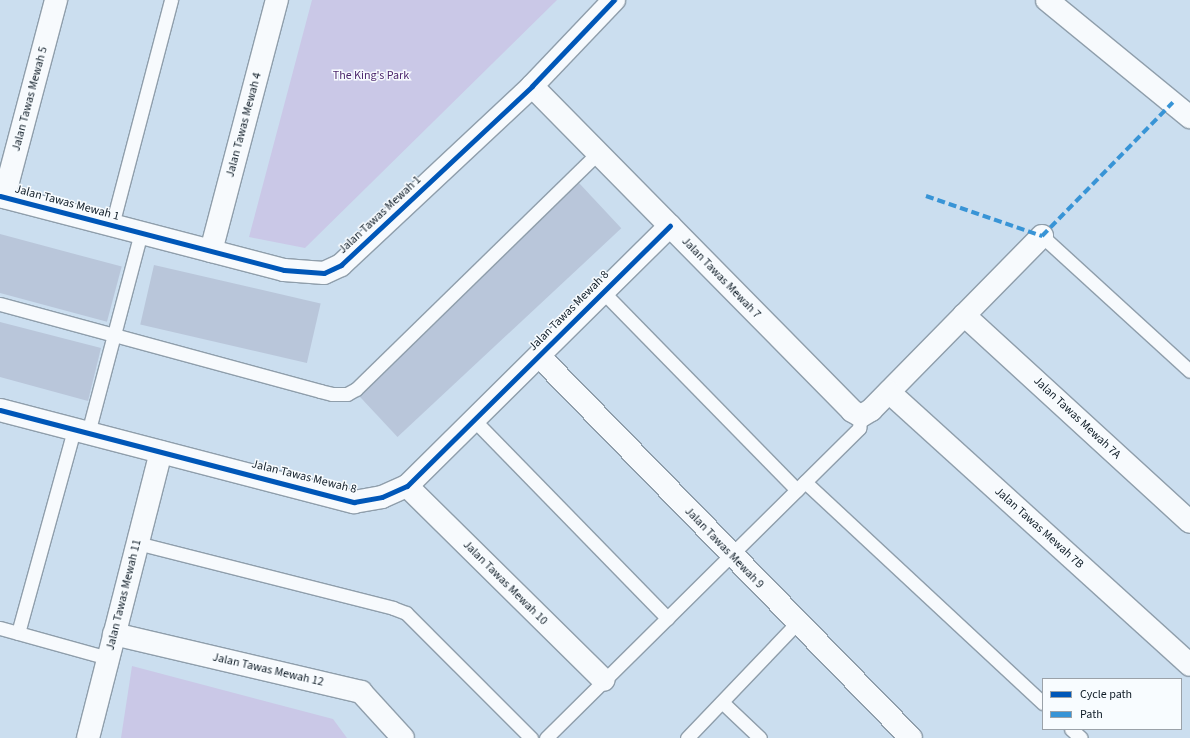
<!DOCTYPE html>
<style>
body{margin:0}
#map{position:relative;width:1190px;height:738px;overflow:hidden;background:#cbdeef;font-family:"Source Sans 3",sans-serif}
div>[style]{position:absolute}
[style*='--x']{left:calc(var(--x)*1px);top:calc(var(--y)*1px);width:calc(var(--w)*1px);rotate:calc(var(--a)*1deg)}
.green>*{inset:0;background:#cac8e7}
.building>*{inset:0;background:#b9c6da;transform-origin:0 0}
.roads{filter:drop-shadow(1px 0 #8f9eab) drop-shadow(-1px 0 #8f9eab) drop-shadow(0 1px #8f9eab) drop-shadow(0 -1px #8f9eab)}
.lane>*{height:13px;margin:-6.5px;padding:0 6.5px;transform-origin:6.5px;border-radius:6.5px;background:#f7fafd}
.street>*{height:22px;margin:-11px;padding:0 11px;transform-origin:11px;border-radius:11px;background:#f7fafd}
.quiet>*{height:4px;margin-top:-2px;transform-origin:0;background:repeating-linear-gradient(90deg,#3894d6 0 8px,transparent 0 12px)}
.cycleway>*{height:5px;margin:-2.5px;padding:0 2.5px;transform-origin:2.5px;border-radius:2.5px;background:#0057b8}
span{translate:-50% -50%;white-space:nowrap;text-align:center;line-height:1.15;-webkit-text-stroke:3px #f8fcff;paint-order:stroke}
.park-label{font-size:12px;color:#4d286d}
.street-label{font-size:12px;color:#0f1c27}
.legend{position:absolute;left:1042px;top:678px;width:140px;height:52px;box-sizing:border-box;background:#f8fcff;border:1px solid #9ba2a9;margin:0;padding:5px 7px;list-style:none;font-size:12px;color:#0f1c27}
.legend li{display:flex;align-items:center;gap:8px;height:20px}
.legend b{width:20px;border:1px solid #9ba2a9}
</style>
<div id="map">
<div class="green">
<i style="clip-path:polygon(312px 0,557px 0,305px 248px,249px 237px)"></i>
<i style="clip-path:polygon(132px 666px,333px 719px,347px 738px,121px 738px)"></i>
</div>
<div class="building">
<i style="left:579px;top:183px;width:62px;height:306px;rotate:47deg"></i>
<i style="left:0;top:234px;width:126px;height:57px;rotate:15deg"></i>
<i style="left:154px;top:265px;width:171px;height:61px;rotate:13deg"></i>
<i style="clip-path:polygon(0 322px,101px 348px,88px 401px,0 377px)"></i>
</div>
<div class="roads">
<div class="lane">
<i style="--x:112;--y:225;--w:233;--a:-75.3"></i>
<i style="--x:1042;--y:236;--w:200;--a:42.4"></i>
<i style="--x:603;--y:292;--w:277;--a:45.6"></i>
<i style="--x:0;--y:304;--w:332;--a:15.2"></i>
<i style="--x:320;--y:391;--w:12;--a:14"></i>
<i style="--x:332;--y:394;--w:15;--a:0"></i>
<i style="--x:347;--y:394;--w:10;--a:-29"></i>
<i style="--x:356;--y:389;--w:338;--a:-44.3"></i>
<i style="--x:474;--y:420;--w:277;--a:45.7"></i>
<i style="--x:88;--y:433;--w:208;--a:-75.2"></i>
<i style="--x:805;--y:482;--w:325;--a:42.9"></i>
<i style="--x:137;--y:543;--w:264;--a:14.2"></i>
<i style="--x:393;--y:608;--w:14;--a:21"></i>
<i style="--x:406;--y:613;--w:177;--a:45"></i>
<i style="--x:0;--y:628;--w:112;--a:15.5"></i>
<i style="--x:18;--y:633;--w:212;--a:-74.6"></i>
<i style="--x:722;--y:702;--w:52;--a:43.5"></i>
<i style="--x:1071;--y:729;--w:13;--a:42"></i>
<i style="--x:546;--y:738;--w:441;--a:-44.7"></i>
<i style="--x:859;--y:428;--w:12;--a:-81"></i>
<i style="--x:687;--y:738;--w:159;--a:-46.3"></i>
</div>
<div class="street">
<i style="--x:1047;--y:0;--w:185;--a:39.3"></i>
<i style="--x:532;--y:86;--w:456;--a:45.4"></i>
<i style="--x:852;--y:411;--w:10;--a:29"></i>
<i style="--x:861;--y:416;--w:12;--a:-31"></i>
<i style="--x:871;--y:410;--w:244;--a:-45.5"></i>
<i style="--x:0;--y:196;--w:293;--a:14.6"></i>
<i style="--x:284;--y:270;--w:40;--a:4.3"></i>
<i style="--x:324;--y:273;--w:19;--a:-25"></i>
<i style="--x:341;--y:265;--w:262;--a:-43.1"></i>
<i style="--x:532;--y:86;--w:119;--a:-46.4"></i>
<i style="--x:4;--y:197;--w:204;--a:-75.2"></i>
<i style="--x:211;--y:251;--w:260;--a:-75.3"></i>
<i style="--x:964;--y:315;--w:306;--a:42.5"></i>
<i style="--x:539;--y:356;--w:533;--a:45.76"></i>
<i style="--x:889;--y:392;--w:406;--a:42.2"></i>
<i style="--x:0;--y:410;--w:366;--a:14.6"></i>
<i style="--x:354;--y:502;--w:28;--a:-10"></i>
<i style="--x:382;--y:497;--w:27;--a:-24"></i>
<i style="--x:407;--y:486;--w:370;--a:-44.7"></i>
<i style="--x:407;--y:486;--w:276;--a:44.6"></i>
<i style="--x:114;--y:634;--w:254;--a:13.2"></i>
<i style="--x:361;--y:692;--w:62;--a:47.6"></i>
<i style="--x:88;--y:738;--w:295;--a:-75.7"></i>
</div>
</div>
<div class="quiet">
<i style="--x:926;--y:196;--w:123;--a:19"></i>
<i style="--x:1042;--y:236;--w:187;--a:-45.6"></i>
</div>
<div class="cycleway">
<i style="--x:0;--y:196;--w:293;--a:14.6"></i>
<i style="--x:284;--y:270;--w:40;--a:4.3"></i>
<i style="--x:324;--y:273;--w:19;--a:-25"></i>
<i style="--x:341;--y:265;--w:262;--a:-43.1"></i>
<i style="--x:532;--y:86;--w:119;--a:-46.4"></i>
<i style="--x:0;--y:410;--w:366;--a:14.6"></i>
<i style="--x:354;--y:502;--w:28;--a:-10"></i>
<i style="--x:382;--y:497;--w:27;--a:-24"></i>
<i style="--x:407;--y:486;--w:370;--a:-44.7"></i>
</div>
<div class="park-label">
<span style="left:371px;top:76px">The King's Park</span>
</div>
<div class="street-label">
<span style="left:30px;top:99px;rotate:-75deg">Jalan Tawas Mewah 5</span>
<span style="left:244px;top:125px;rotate:-75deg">Jalan Tawas Mewah 4</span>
<span style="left:67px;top:203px;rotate:15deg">Jalan Tawas Mewah 1</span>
<span style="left:380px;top:215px;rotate:-43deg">Jalan Tawas Mewah 1</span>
<span style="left:721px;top:278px;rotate:46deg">Jalan Tawas Mewah 7</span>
<span style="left:569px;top:311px;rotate:-45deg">Jalan Tawas Mewah 8</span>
<span style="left:1077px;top:418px;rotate:43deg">Jalan Tawas Mewah 7A</span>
<span style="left:304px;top:477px;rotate:14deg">Jalan Tawas Mewah 8</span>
<span style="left:1039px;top:528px;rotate:42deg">Jalan Tawas Mewah 7B</span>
<span style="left:724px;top:548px;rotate:46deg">Jalan Tawas Mewah 9</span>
<span style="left:505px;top:583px;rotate:45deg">Jalan Tawas Mewah 10</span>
<span style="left:124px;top:595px;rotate:-76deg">Jalan Tawas Mewah 11</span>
<span style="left:268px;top:670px;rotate:13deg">Jalan Tawas Mewah 12</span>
</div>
<ul class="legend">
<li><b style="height:5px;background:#0057b8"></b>Cycle path</li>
<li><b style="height:5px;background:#3894d6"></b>Path</li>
</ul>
</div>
